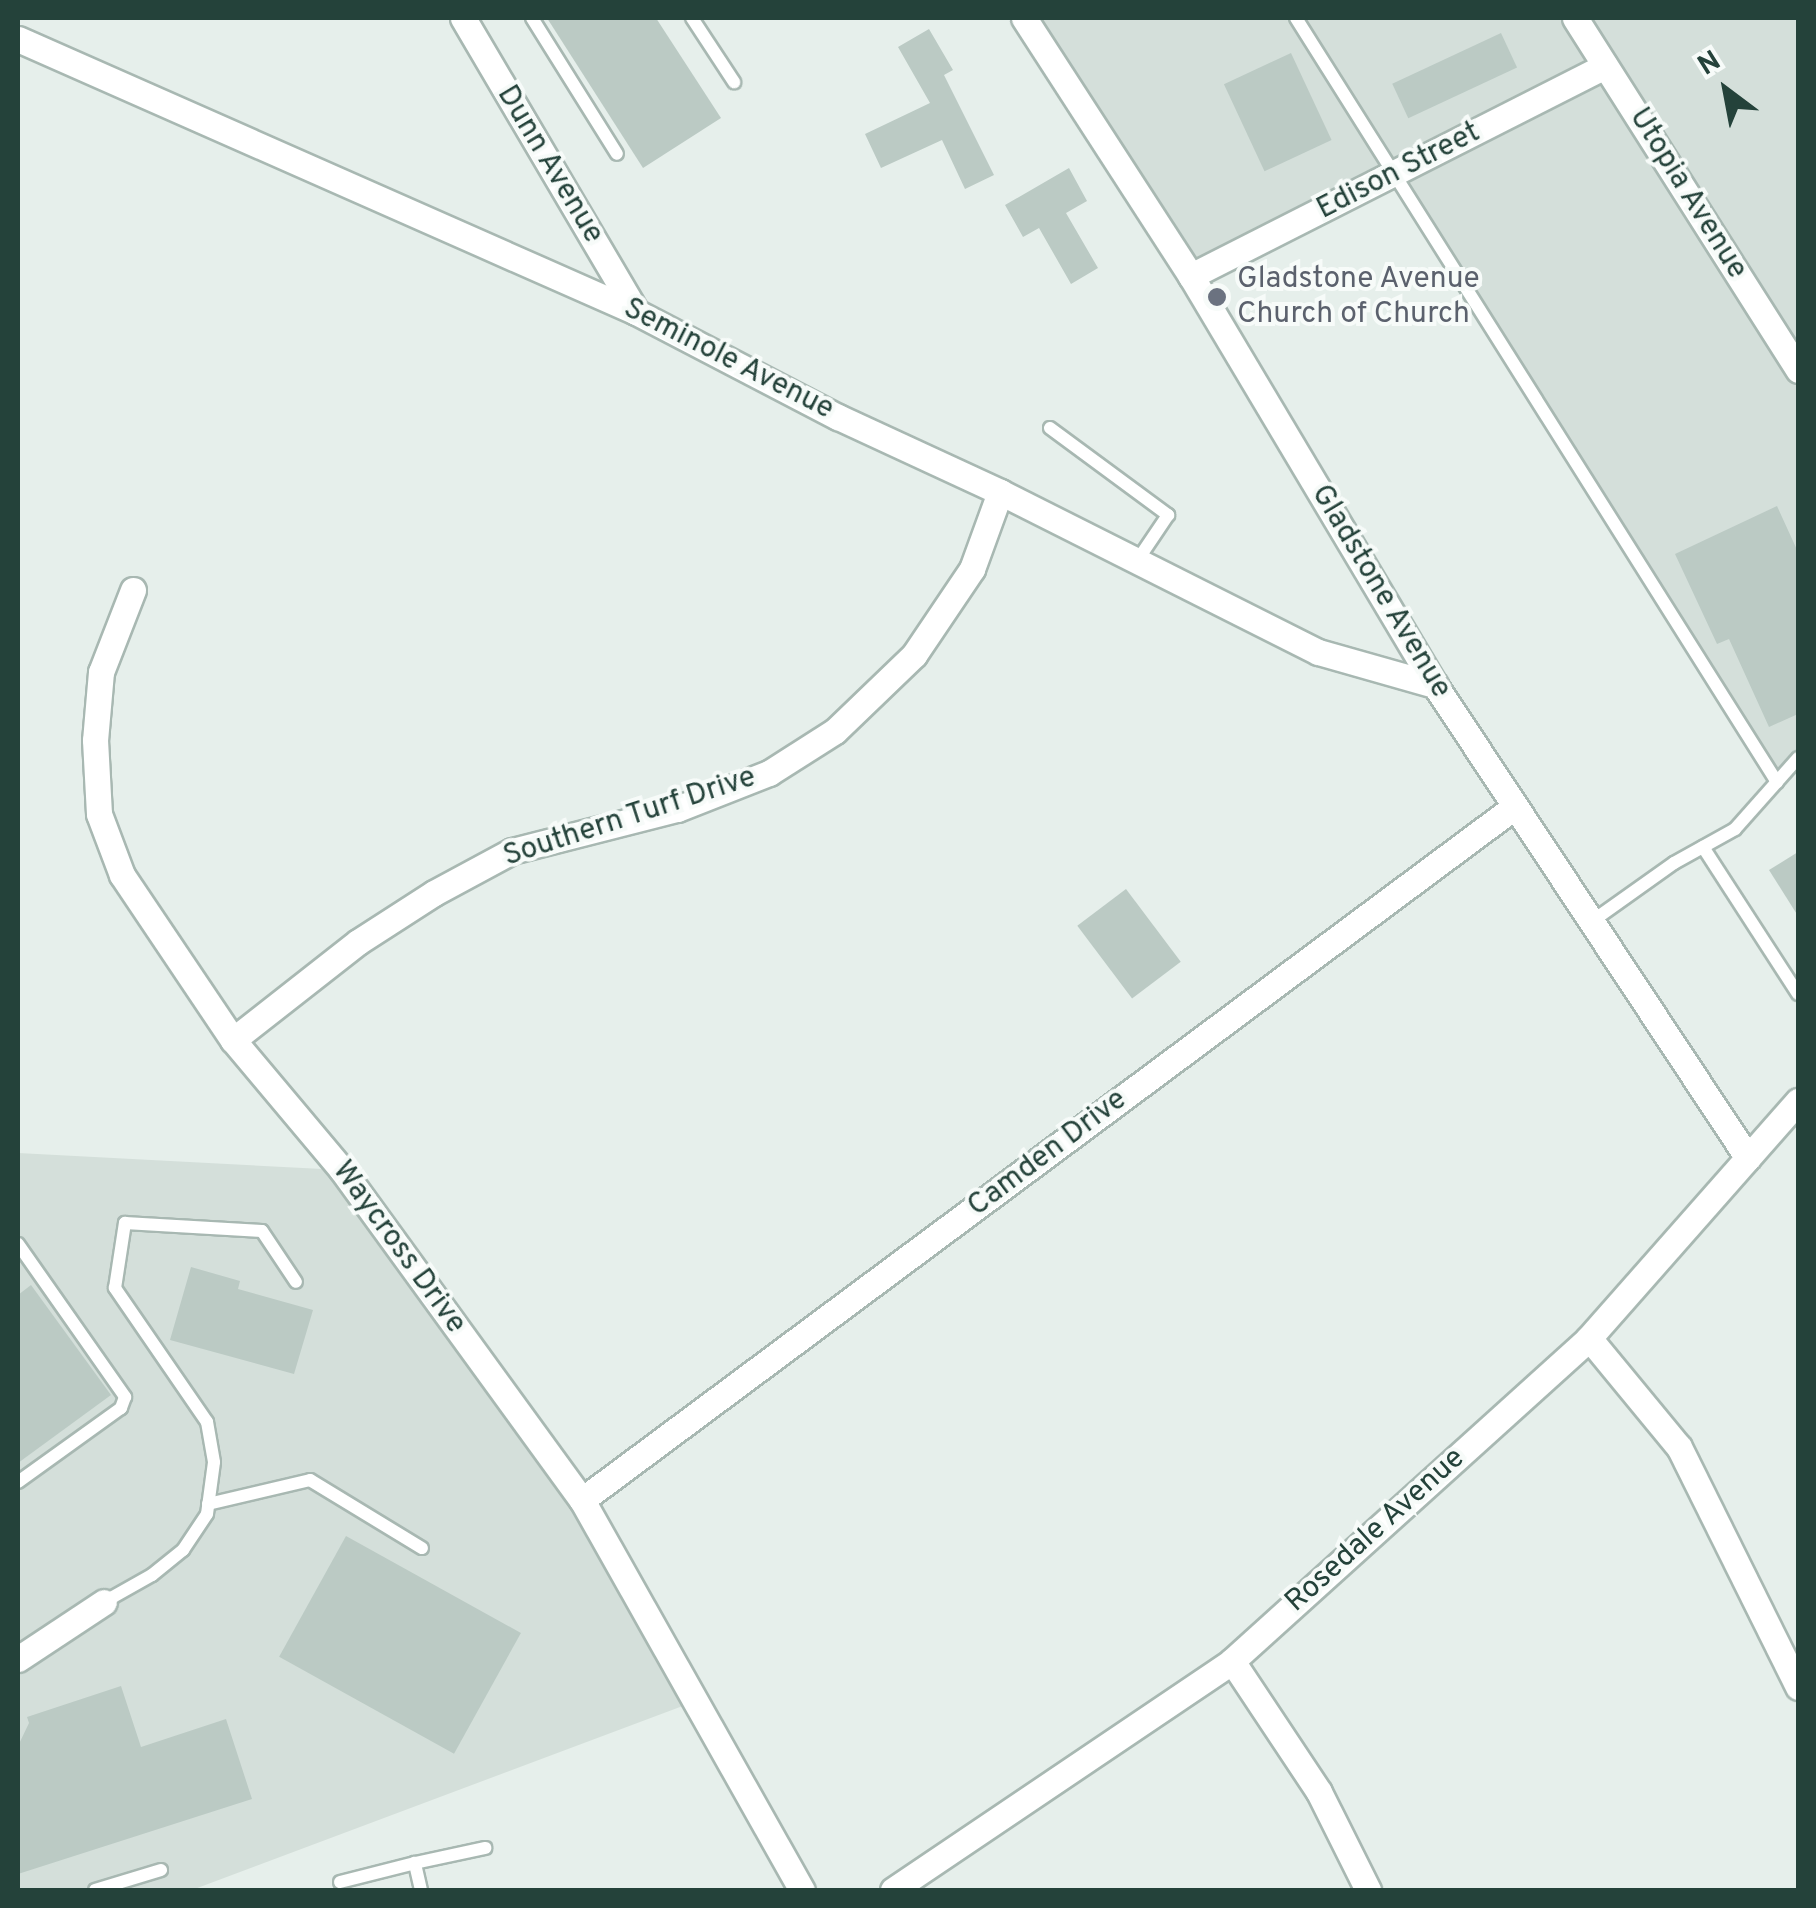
<!DOCTYPE html>
<style>
body{margin:0}
#map{position:relative;width:1816px;height:1908px;overflow:hidden;background:#e6efeb;font-family:Overpass,sans-serif}
div>[style]{position:absolute}
[style*='--x']{left:calc(var(--x)*1px);top:calc(var(--y)*1px);width:calc(var(--w)*1px);rotate:calc(var(--a)*1deg)}
.built>*{inset:0;background:#d4dfda}
.building>*{inset:0;background:#bbcac4;transform-origin:0 0}
.roads{filter:drop-shadow(2px 0 #a8b8b2) drop-shadow(-2px 0 #a8b8b2) drop-shadow(0 2px #a8b8b2) drop-shadow(0 -2px #a8b8b2)}
.lane>*{height:12px;margin:-6px;padding:0 6px;transform-origin:6px;border-radius:6px;background:#fff}
.street>*{height:25px;margin:-12.5px;padding:0 12.5px;transform-origin:12.5px;border-radius:12.5px;background:#fff}
.dots>*{width:28px;height:28px;translate:-50% -50%;box-sizing:border-box;border:5px solid #f7fbf9;border-radius:50%}
span{translate:-50% -50%;white-space:nowrap;text-align:center;line-height:1.15;-webkit-text-stroke:8px #f7fbf9;paint-order:stroke}
.street-label{font-size:30px;color:#24423a}
.worship-label{font-size:30px;color:#5b616d}
.left{translate:0 -50%;text-align:left}
.frame{position:absolute;inset:0;border:20px solid #24423a;pointer-events:none}
.north{position:absolute;left:1676px;top:40px;width:100px;height:100px;-webkit-text-stroke:8px #f7fbf9;paint-order:stroke;rotate:328deg;font-size:28px;font-weight:700;line-height:40px;text-align:center;color:#24423a}
.north::after{content:'';display:block;margin:auto;width:35px;height:45px;background:#24423a;clip-path:polygon(50% 0,100% 100%,50% 72%,0 100%)}
</style>
<div id="map">
<div class="built">
<i style="clip-path:polygon(1024px 18px,1798px 18px,1798px 758px,1777px 782px,1392px 177px,1191px 276px)"></i>
<i style="clip-path:polygon(18px 1153px,342px 1170px,582px 1500px,696px 1701px,192px 1890px,18px 1890px)"></i>
</div>
<div class="building">
<i style="clip-path:polygon(547px 18px,656px 18px,721px 118px,643px 168px)"></i>
<i style="clip-path:polygon(929px 29px,953px 70px,944px 75px,994px 175px,965px 189px,942px 140px,881px 168px,865px 134px,930px 103px,898px 47px)"></i>
<i style="left:1501px;top:33px;width:38px;height:120px;rotate:65deg"></i>
<i style="left:1291px;top:53px;width:96px;height:74px;rotate:65deg"></i>
<i style="clip-path:polygon(1069px 168px,1087px 201px,1066px 213px,1098px 268px,1071px 284px,1039px 228px,1023px 237px,1005px 205px)"></i>
<i style="clip-path:polygon(1777px 506px,1798px 552px,1798px 714px,1769px 727px,1729px 639px,1717px 644px,1675px 554px)"></i>
<i style="clip-path:polygon(1798px 852px,1798px 916px,1769px 870px)"></i>
<i style="left:1126px;top:889px;width:91px;height:61px;rotate:53deg"></i>
<i style="clip-path:polygon(191px 1267px,240px 1281px,238px 1289px,313px 1310px,294px 1374px,170px 1340px)"></i>
<i style="clip-path:polygon(31px 1285px,111px 1395px,18px 1463px,18px 1295px)"></i>
<i style="left:346px;top:1536px;width:200px;height:138px;rotate:29deg"></i>
<i style="clip-path:polygon(121px 1686px,141px 1747px,226px 1719px,252px 1799px,18px 1874px,18px 1746px,29px 1723px,27px 1717px)"></i>
</div>
<div class="roads">
<div class="lane">
<i style="--x:532;--y:18;--w:160;--a:58"></i>
<i style="--x:692;--y:18;--w:77;--a:56.7"></i>
<i style="--x:1296;--y:18;--w:903;--a:57.81"></i>
<i style="--x:1050;--y:428;--w:147;--a:36.4"></i>
<i style="--x:1168;--y:515;--w:55;--a:124"></i>
<i style="--x:1703;--y:847;--w:175;--a:57.1"></i>
<i style="--x:1591;--y:922;--w:102;--a:-35.4"></i>
<i style="--x:1674;--y:863;--w:70;--a:-29.1"></i>
<i style="--x:1735;--y:829;--w:95;--a:-48.4"></i>
<i style="--x:18;--y:1244;--w:187;--a:55"></i>
<i style="--x:125;--y:1397;--w:12;--a:110"></i>
<i style="--x:121;--y:1408;--w:127;--a:144.3"></i>
<i style="--x:208;--y:1504;--w:105;--a:-13.2"></i>
<i style="--x:310;--y:1480;--w:131;--a:31.3"></i>
<i style="--x:104;--y:1602;--w:55;--a:-29.4"></i>
<i style="--x:152;--y:1575;--w:40;--a:-39"></i>
<i style="--x:183;--y:1550;--w:43;--a:-56.3"></i>
<i style="--x:207;--y:1514;--w:52;--a:-82.3"></i>
<i style="--x:214;--y:1462;--w:41;--a:-99.9"></i>
<i style="--x:207;--y:1422;--w:163;--a:-124.5"></i>
<i style="--x:115;--y:1288;--w:66;--a:-81.3"></i>
<i style="--x:125;--y:1223;--w:137;--a:3.3"></i>
<i style="--x:262;--y:1231;--w:61;--a:56.3"></i>
<i style="--x:340;--y:1882;--w:77;--a:-14.2"></i>
<i style="--x:95;--y:1890;--w:69;--a:-16.9"></i>
<i style="--x:421;--y:1890;--w:28;--a:-103"></i>
<i style="--x:415;--y:1863;--w:72;--a:-12.1"></i>
</div>
<div class="street">
<i style="--x:463;--y:18;--w:341;--a:59.5"></i>
<i style="--x:1024;--y:18;--w:307;--a:57.1"></i>
<i style="--x:1191;--y:276;--w:476;--a:59.2"></i>
<i style="--x:1435;--y:685;--w:567;--a:56.51"></i>
<i style="--x:1575;--y:18;--w:417;--a:57.6"></i>
<i style="--x:18;--y:39;--w:676;--a:23.83"></i>
<i style="--x:636;--y:312;--w:228;--a:27.5"></i>
<i style="--x:838;--y:417;--w:179;--a:24.8"></i>
<i style="--x:1000;--y:492;--w:356;--a:26.7"></i>
<i style="--x:1318;--y:652;--w:122;--a:15.8"></i>
<i style="--x:1191;--y:276;--w:464;--a:-26.9"></i>
<i style="--x:133;--y:590;--w:88;--a:111.3"></i>
<i style="--x:101;--y:672;--w:68;--a:95"></i>
<i style="--x:95;--y:740;--w:74;--a:86.9"></i>
<i style="--x:99;--y:814;--w:65;--a:69.3"></i>
<i style="--x:122;--y:875;--w:199;--a:56.1"></i>
<i style="--x:233;--y:1040;--w:170;--a:50"></i>
<i style="--x:342;--y:1170;--w:408;--a:54"></i>
<i style="--x:582;--y:1500;--w:448;--a:60.6"></i>
<i style="--x:233;--y:1040;--w:159;--a:-38.1"></i>
<i style="--x:358;--y:942;--w:90;--a:-32.8"></i>
<i style="--x:434;--y:893;--w:89;--a:-28.3"></i>
<i style="--x:512;--y:851;--w:170;--a:-14.3"></i>
<i style="--x:677;--y:809;--w:99;--a:-21.4"></i>
<i style="--x:769;--y:773;--w:78;--a:-32.5"></i>
<i style="--x:835;--y:731;--w:110;--a:-43.9"></i>
<i style="--x:914;--y:655;--w:104;--a:-56"></i>
<i style="--x:972;--y:569;--w:82;--a:-70"></i>
<i style="--x:1589;--y:1338;--w:141;--a:50.5"></i>
<i style="--x:1679;--y:1447;--w:268;--a:63.6"></i>
<i style="--x:582;--y:1500;--w:1161;--a:-36.63"></i>
<i style="--x:18;--y:1659;--w:103;--a:-33.5"></i>
<i style="--x:1232;--y:1661;--w:157;--a:56.4"></i>
<i style="--x:1319;--y:1792;--w:110;--a:63.4"></i>
<i style="--x:893;--y:1890;--w:409;--a:-34"></i>
<i style="--x:1232;--y:1661;--w:481;--a:-42.1"></i>
<i style="--x:1589;--y:1338;--w:316;--a:-48.6"></i>
</div>
</div>
<div class="dots">
<i style="left:1217px;top:297px;background:#6b7280"></i>
</div>
<div class="street-label">
<span style="left:549px;top:165px;rotate:59deg">Dunn Avenue</span>
<span style="left:1399px;top:172px;rotate:-27deg">Edison Street</span>
<span style="left:1687px;top:194px;rotate:58deg">Utopia Avenue</span>
<span style="left:728px;top:360px;rotate:27deg">Seminole Avenue</span>
<span style="left:1380px;top:592px;rotate:59deg">Gladstone Avenue</span>
<span style="left:630px;top:818px;rotate:-18deg">Southern Turf Drive</span>
<span style="left:1048px;top:1154px;rotate:-37deg">Camden Drive</span>
<span style="left:398px;top:1248px;rotate:54deg">Waycross Drive</span>
<span style="left:1376px;top:1531px;rotate:-42deg">Rosedale Avenue</span>
</div>
<div class="worship-label">
<span class="left" style="left:1237px;top:297px">Gladstone Avenue<br>Church of Church</span>
</div>
<div class="frame"></div>
<div class="north">N</div>
</div>
